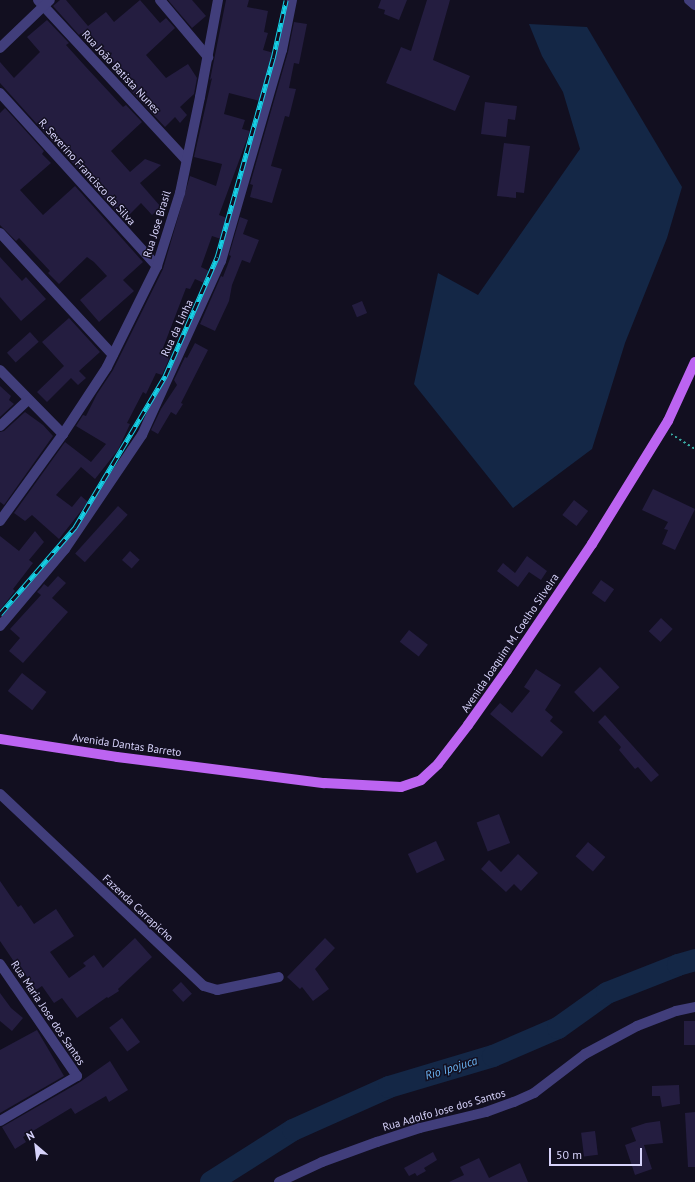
<!DOCTYPE html>
<meta charset="utf-8">
<style>
body{margin:0}
#map{position:relative;width:695px;height:1182px;overflow:hidden;background:#120f20;font-family:"PT Sans",sans-serif}
div>[style]{position:absolute}
[style*='--x']{left:calc(var(--x)*1px);top:calc(var(--y)*1px);width:calc(var(--w)*1px);rotate:calc(var(--a)*1deg)}
.water>*{inset:0;background:#142746}
.river>*{height:22px;margin:-11px;padding:0 11px;transform-origin:11px;border-radius:11px;background:#142746}
.building>*{inset:0;background:#241d40;transform-origin:0 0}
.path>*{height:2px;margin-top:-1px;transform-origin:0;background:repeating-linear-gradient(90deg,#39a9a2 0 2px,transparent 0 5px)}
.minor>*{height:10px;margin:-5px;padding:0 5px;transform-origin:5px;border-radius:5px;background:#413e7b}
.major>*{height:10px;margin:-5px;padding:0 5px;transform-origin:5px;border-radius:5px;background:#bc64f1}
.rail>*{height:4.5px;margin-top:-2.25px;transform-origin:0;background:repeating-linear-gradient(90deg,#120f20 0 9px,#15d0e5 0 18px);box-sizing:border-box;border-block:1px solid #15d0e5}
span{translate:-50% -50%;white-space:nowrap;text-align:center;line-height:1.15;-webkit-text-stroke:3px #120f20;paint-order:stroke}
.street-label{font-size:11px;color:#d7d3fb}
.water-label{font-size:12px;color:#6ab3f2;font-style:italic}
.north{position:absolute;left:16px;top:1126px;width:40px;height:40px;-webkit-text-stroke:3px #120f20;paint-order:stroke;rotate:332deg;font-size:11px;font-weight:700;line-height:16px;text-align:center;color:#d7d3fb}
.north::after{content:'';display:block;margin:auto;width:14px;height:18px;background:#d7d3fb;clip-path:polygon(50% 0,100% 100%,50% 72%,0 100%)}
.scale{position:absolute;left:549px;top:1148px;width:93px;height:18px;box-sizing:border-box;border:2px solid #d7d3fb;border-top:0;padding-left:5px;font-size:12px;line-height:14px;white-space:nowrap;color:#d7d3fb;-webkit-text-stroke:3px #120f20;paint-order:stroke}
</style>
<div id="map">
<div class="water">
<i style="clip-path:polygon(529px 24px,587px 27px,682px 187px,667px 238px,625px 343px,592px 449px,513px 508px,414px 384px,438px 273px,478px 295px,580px 149px,563px 92px,542px 56px)"></i>
</div>
<div class="river">
<i style="--x:211;--y:1182;--w:97;--a:-32.4"></i>
<i style="--x:293;--y:1130;--w:105;--a:-24.1"></i>
<i style="--x:389;--y:1087;--w:109;--a:-16.6"></i>
<i style="--x:493;--y:1056;--w:71;--a:-23.3"></i>
<i style="--x:558;--y:1028;--w:60;--a:-35.5"></i>
<i style="--x:607;--y:993;--w:76;--a:-21.5"></i>
<i style="--x:678;--y:965;--w:18;--a:-16"></i>
</div>
<div class="building">
<i style="clip-path:polygon(60px 0,66px 0,88px 26px,106px 12px,114px 22px,140px 0,160px 23px,166px 18px,175px 28px,146px 55px,166px 78px,188px 64px,197px 78px,194px 94px,180px 107px,187px 115px,180px 123px,175px 117px,165px 127px,130px 90px,135px 86px,103px 52px,99px 54px,81px 33px,79px 35px,53px 6px)"></i>
<i style="clip-path:polygon(168px 0,192px 0,206px 16px,192px 28px)"></i>
<i style="clip-path:polygon(226px 0,249px 0,247px 7px,268px 11px,264px 32px,268px 33px,263px 50px,274px 53px,260px 101px,229px 93px,224px 114px,245px 120px,242px 129px,250px 131px,219px 215px,227px 218px,221px 239px,212px 236px,201px 267px,209px 271px,204px 283px,195px 279px,190px 289px,186px 288px,163px 348px,172px 352px,162px 375px,156px 373px,146px 394px,143px 392px,127px 423px,130px 424px,118px 450px,95px 479px,81px 467px,56px 495px,72px 507px,81px 496px,88px 502px,59px 539px,32px 515px,25px 521px,14px 513px,65px 442px,91px 462px,106px 444px,76px 426px,83px 415px,86px 416px,97px 394px,113px 370px,163px 269px,190px 176px,216px 186px,222px 164px,194px 157px,212px 78px,210px 80px)"></i>
<i style="clip-path:polygon(381px 0,407px 0,399px 20px,384px 14px,385px 10px,378px 8px)"></i>
<i style="clip-path:polygon(427px 0,450px 0,433px 60px,470px 76px,455px 111px,386px 83px,401px 47px,411px 51px)"></i>
<i style="clip-path:polygon(47px 20px,69px 43px,66px 45px,85px 66px,123px 107px,126px 105px,142px 122px,111px 151px,130px 172px,145px 159px,161px 165px,140px 183px,161px 207px,152px 215px,141px 203px,124px 220px,69px 159px,71px 157px,56px 141px,54px 143px,0 83px,0 62px,14px 78px,40px 52px,27px 37px)"></i>
<i style="clip-path:polygon(294px 22px,307px 24px,299px 64px,294px 63px,289px 88px,296px 89px,289px 117px,285px 116px,271px 166px,282px 169px,272px 203px,250px 197px,253px 185px,250px 184px,288px 52px)"></i>
<i style="clip-path:polygon(485px 102px,517px 106px,515px 120px,508px 119px,506px 137px,481px 134px)"></i>
<i style="clip-path:polygon(5px 108px,44px 151px,42px 154px,51px 163px,20px 190px,43px 215px,75px 186px,143px 262px,123px 280px,134px 291px,99px 322px,80px 300px,107px 276px,94px 262px,87px 257px,59px 284px,48px 273px,50px 271px,19px 238px,16px 241px,0 225px,0 113px)"></i>
<i style="clip-path:polygon(504px 143px,530px 146px,524px 193px,516px 192px,516px 198px,497px 196px)"></i>
<i style="clip-path:polygon(240px 217px,248px 220px,243px 234px,259px 240px,250px 263px,242px 260px,232px 285px,229px 301px,215px 331px,200px 324px,221px 276px,223px 277px,231px 256px,229px 255px)"></i>
<i style="clip-path:polygon(0 257px,22px 281px,26px 277px,46px 299px,21px 321px,0 297px)"></i>
<i style="left:362px;top:301px;width:13px;height:11px;rotate:67deg"></i>
<i style="clip-path:polygon(69px 318px,100px 352px,79px 371px,86px 378px,78px 385px,71px 378px,47px 402px,37px 392px,64px 366px,42px 342px)"></i>
<i style="left:30px;top:332px;width:13px;height:31px;rotate:48deg"></i>
<i style="clip-path:polygon(195px 343px,208px 350px,181px 403px,183px 404px,176px 415px,171px 412px,158px 434px,151px 430px,161px 409px,177px 385px,174px 380px,185px 357px,187px 358px)"></i>
<i style="clip-path:polygon(0 386px,11px 396px,9px 400px,14px 404px,0 417px)"></i>
<i style="clip-path:polygon(25px 412px,43px 425px,53px 436px,4px 505px,0 502px,0 432px,4px 431px)"></i>
<i style="clip-path:polygon(653px 489px,695px 509px,675px 550px,662px 544px,668px 530px,664px 529px,668px 522px,642px 510px)"></i>
<i style="left:574px;top:500px;width:18px;height:19px;rotate:38deg"></i>
<i style="left:118px;top:506px;width:13px;height:64px;rotate:42deg"></i>
<i style="clip-path:polygon(35px 531px,44px 542px,29px 560px,33px 563px,13px 589px,15px 591px,0 610px,0 536px,19px 551px)"></i>
<i style="left:130px;top:551px;width:13px;height:12px;rotate:42deg"></i>
<i style="clip-path:polygon(527px 556px,547px 571px,541px 580px,529px 572px,518px 587px,497px 571px,503px 563px,515px 573px)"></i>
<i style="clip-path:polygon(58px 576px,66px 583px,52px 598px,68px 612px,23px 663px,9px 651px,20px 638px,10px 629px,41px 595px,37px 592px,41px 588px,44px 584px,48px 587px)"></i>
<i style="left:601px;top:580px;width:16px;height:16px;rotate:35deg"></i>
<i style="left:661px;top:618px;width:16px;height:18px;rotate:43deg"></i>
<i style="left:409px;top:630px;width:24px;height:15px;rotate:38deg"></i>
<i style="left:600px;top:667px;width:28px;height:36px;rotate:46deg"></i>
<i style="clip-path:polygon(536px 669px,561px 685px,545px 710px,553px 717px,550px 721px,563px 732px,542px 757px,490px 714px,500px 703px,512px 713px,530px 691px,524px 687px)"></i>
<i style="left:22px;top:673px;width:31px;height:23px;rotate:38deg"></i>
<i style="clip-path:polygon(605px 715px,659px 775px,651px 782px,638px 767px,635px 769px,619px 750px,621px 747px,598px 722px)"></i>
<i style="left:499px;top:814px;width:31px;height:24px;rotate:69deg"></i>
<i style="left:436px;top:841px;width:21px;height:31px;rotate:65deg"></i>
<i style="left:588px;top:842px;width:23px;height:19px;rotate:41deg"></i>
<i style="clip-path:polygon(518px 854px,538px 873px,521px 891px,514px 884px,506px 892px,481px 869px,489px 860px,501px 872px)"></i>
<i style="clip-path:polygon(0 881px,18px 907px,21px 905px,34px 924px,56px 909px,74px 936px,50px 952px,69px 978px,86px 966px,83px 963px,94px 955px,103px 968px,135px 938px,152px 957px,118px 989px,119px 991px,108px 998px,107px 997px,77px 1018px,62px 998px,54px 1003px,42px 986px,36px 990px,23px 971px,21px 972px,0 941px)"></i>
<i style="clip-path:polygon(325px 938px,335px 948px,315px 969px,329px 989px,313px 1001px,302px 987px,300px 989px,287px 977px)"></i>
<i style="left:181px;top:982px;width:16px;height:12px;rotate:47deg"></i>
<i style="clip-path:polygon(0 993px,11px 1008px,23px 1018px,12px 1031px,0 1021px)"></i>
<i style="left:122px;top:1018px;width:30px;height:16px;rotate:53deg"></i>
<i style="left:684px;top:1021px;width:11px;height:24px"></i>
<i style="clip-path:polygon(37px 1030px,64px 1076px,0 1113px,0 1050px)"></i>
<i style="clip-path:polygon(110px 1061px,128px 1090px,109px 1102px,106px 1096px,75px 1114px,71px 1108px,23px 1137px,26px 1142px,15px 1149px,2px 1127px,80px 1082px)"></i>
<i style="clip-path:polygon(679px 1085px,680px 1104px,662px 1107px,660px 1096px,652px 1096px,652px 1086px)"></i>
<i style="clip-path:polygon(695px 1112px,695px 1167px,688px 1167px,685px 1113px)"></i>
<i style="clip-path:polygon(660px 1121px,663px 1143px,644px 1145px,652px 1169px,635px 1175px,625px 1145px,636px 1141px,631px 1128px,646px 1123px)"></i>
<i style="left:595px;top:1131px;width:24px;height:14px;rotate:83deg"></i>
<i style="clip-path:polygon(433px 1152px,437px 1160px,424px 1168px,426px 1171px,417px 1176px,415px 1173px,409px 1176px,404px 1168px)"></i>
<i style="clip-path:polygon(479px 1158px,489px 1178px,520px 1163px,528px 1182px,449px 1182px,464px 1175px,460px 1167px)"></i>
</div>
<div class="path">
<i style="--x:671;--y:434;--w:28;--a:32"></i>
</div>
<div class="minor">
<i style="--x:38;--y:0;--w:218;--a:47.2"></i>
<i style="--x:160;--y:0;--w:75;--a:49.9"></i>
<i style="--x:689;--y:0;--w:8;--a:40"></i>
<i style="--x:0;--y:48;--w:69;--a:-43.8"></i>
<i style="--x:0;--y:93;--w:234;--a:47.8"></i>
<i style="--x:0;--y:233;--w:166;--a:47.2"></i>
<i style="--x:0;--y:370;--w:90;--a:45.5"></i>
<i style="--x:0;--y:426;--w:38;--a:-43"></i>
<i style="--x:0;--y:521;--w:107;--a:-54.1"></i>
<i style="--x:63;--y:434;--w:80;--a:-56.7"></i>
<i style="--x:107;--y:367;--w:113;--a:-63.7"></i>
<i style="--x:157;--y:266;--w:77;--a:-72.5"></i>
<i style="--x:180;--y:193;--w:98;--a:-78.2"></i>
<i style="--x:200;--y:97;--w:99;--a:-79.5"></i>
<i style="--x:0;--y:626;--w:101;--a:-49.8"></i>
<i style="--x:65;--y:549;--w:138;--a:-56"></i>
<i style="--x:142;--y:435;--w:191;--a:-65.6"></i>
<i style="--x:221;--y:261;--w:220;--a:-73.9"></i>
<i style="--x:282;--y:50;--w:51;--a:-78.7"></i>
<i style="--x:0;--y:794;--w:280;--a:43.3"></i>
<i style="--x:204;--y:986;--w:14;--a:17"></i>
<i style="--x:217;--y:990;--w:63;--a:-11.8"></i>
<i style="--x:0;--y:964;--w:136;--a:55.5"></i>
<i style="--x:77;--y:1076;--w:89;--a:149.7"></i>
<i style="--x:279;--y:1182;--w:47;--a:-24.9"></i>
<i style="--x:322;--y:1162;--w:59;--a:-20"></i>
<i style="--x:377;--y:1142;--w:45;--a:-18"></i>
<i style="--x:420;--y:1128;--w:68;--a:-13.6"></i>
<i style="--x:486;--y:1112;--w:30;--a:-20"></i>
<i style="--x:514;--y:1102;--w:22;--a:-24"></i>
<i style="--x:534;--y:1093;--w:64;--a:-37.4"></i>
<i style="--x:585;--y:1054;--w:59;--a:-28.3"></i>
<i style="--x:637;--y:1026;--w:42;--a:-21"></i>
<i style="--x:676;--y:1011;--w:19;--a:-12"></i>
</div>
<div class="major">
<i style="--x:0;--y:739;--w:118;--a:8.7"></i>
<i style="--x:117;--y:757;--w:209;--a:7.2"></i>
<i style="--x:324;--y:783;--w:77;--a:3"></i>
<i style="--x:401;--y:787;--w:21;--a:-19"></i>
<i style="--x:421;--y:780;--w:23;--a:-43"></i>
<i style="--x:438;--y:764;--w:49;--a:-52.4"></i>
<i style="--x:468;--y:725;--w:67;--a:-54.7"></i>
<i style="--x:507;--y:670;--w:152;--a:-56"></i>
<i style="--x:592;--y:544;--w:145;--a:-58.3"></i>
<i style="--x:668;--y:421;--w:65;--a:-65.4"></i>
</div>
<div class="rail">
<i style="--x:0;--y:614;--w:115;--a:-49.2"></i>
<i style="--x:75;--y:527;--w:176;--a:-59.2"></i>
<i style="--x:165;--y:376;--w:130;--a:-66.4"></i>
<i style="--x:217;--y:257;--w:207;--a:-74.3"></i>
<i style="--x:273;--y:58;--w:59;--a:-77.4"></i>
</div>
<div class="street-label">
<span style="left:121px;top:72px;rotate:47deg">Rua João Batista Nunes</span>
<span style="left:87px;top:172px;rotate:48deg">R. Severino Francisco da Silva</span>
<span style="left:157px;top:224px;rotate:-73deg">Rua Jose Brasil</span>
<span style="left:177px;top:328px;rotate:-65deg">Rua da Linha</span>
<span style="left:510px;top:643px;rotate:-56deg">Avenida Joaquim M. Coelho Silveira</span>
<span style="left:127px;top:745px;rotate:8deg">Avenida Dantas Barreto</span>
<span style="left:138px;top:908px;rotate:43deg">Fazenda Carrapicho</span>
<span style="left:48px;top:1013px;rotate:56deg">Rua Maria Jose dos Santos</span>
<span style="left:444px;top:1110px;rotate:-16deg">Rua Adolfo Jose dos Santos</span>
</div>
<div class="water-label">
<span style="left:451px;top:1068px;rotate:-17deg">Rio Ipojuca</span>
</div>
<div class="north">N</div>
<div class="scale">50 m</div>
</div>
